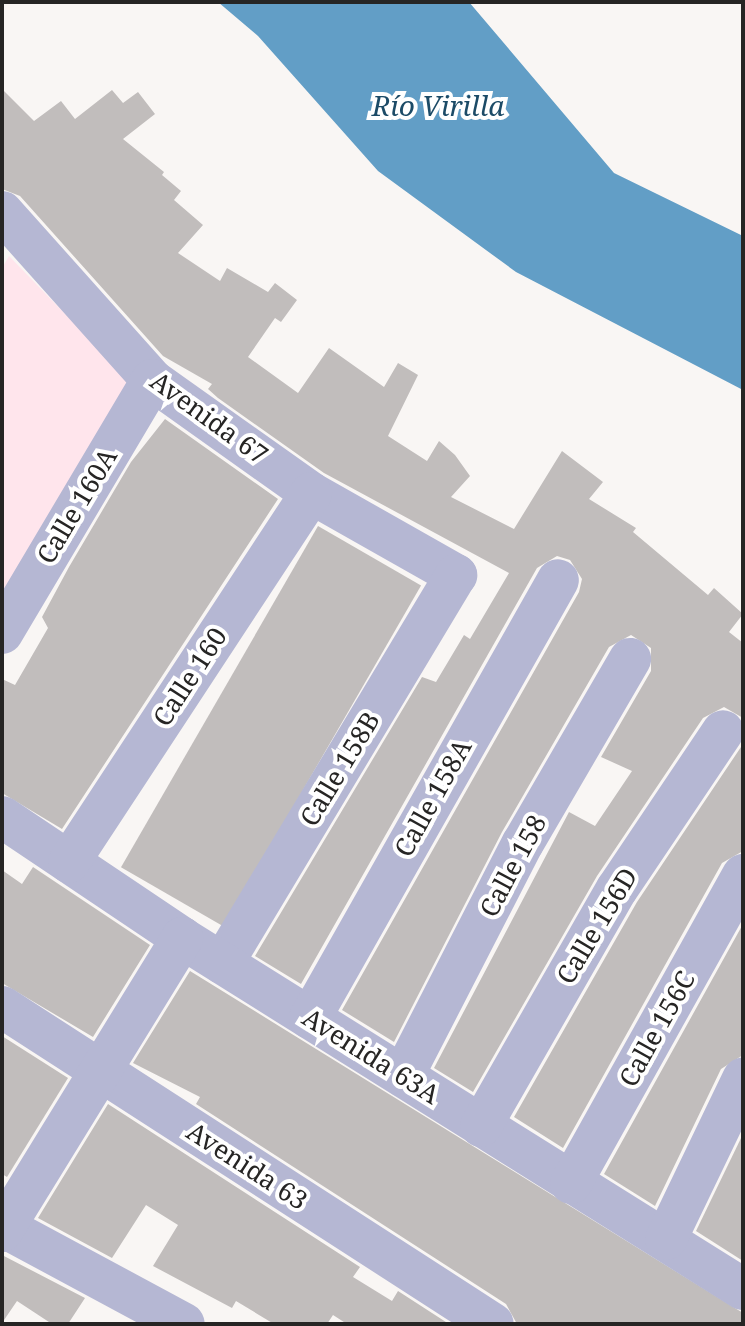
<!DOCTYPE html>
<meta charset="utf-8">
<style>
body{margin:0}
#map{position:relative;width:745px;height:1326px;overflow:hidden;background:#f9f6f4;font-family:"Noto Serif",serif}
div>[style]{position:absolute}
[style*='--x']{left:calc(var(--x)*1px);top:calc(var(--y)*1px);width:calc(var(--w)*1px);rotate:calc(var(--a)*1deg)}
.education>*{inset:0;background:#ffe5ec}
.water>*{inset:0;background:#629ec6}
.building>*{inset:0;background:#c1bdbc;transform-origin:0 0}
.minor>*{height:42px;margin:-21px;padding:0 21px;transform-origin:21px;border-radius:21px;background:#b5b7d3}
span{translate:-50% -50%;white-space:nowrap;text-align:center;line-height:1.15;-webkit-text-stroke:8px #fff;paint-order:stroke}
.street-label{font-size:26px;color:#262524}
.water-label{font-size:28px;color:#1c4b67;font-style:italic}
.frame{position:absolute;inset:0;border:4px solid #262524;pointer-events:none}
</style>
<div id="map">
<div class="education">
<i style="clip-path:polygon(9px 256px,135px 386px,2px 610px,2px 268px)"></i>
</div>
<div class="water">
<i style="clip-path:polygon(218px 2px,469px 2px,614px 173px,743px 236px,743px 390px,516px 272px,378px 171px,258px 36px)"></i>
</div>
<div class="building">
<i style="clip-path:polygon(2px 89px,34px 121px,61px 101px,75px 119px,112px 90px,123px 103px,138px 92px,155px 114px,123px 139px,164px 172px,162px 175px,181px 191px,174px 200px,203px 225px,178px 253px,220px 281px,227px 268px,268px 292px,275px 283px,297px 300px,281px 322px,275px 318px,248px 357px,298px 393px,329px 348px,384px 387px,398px 363px,418px 375px,388px 436px,427px 461px,439px 441px,455px 455px,470px 476px,451px 497px,514px 529px,562px 451px,603px 482px,589px 499px,636px 528px,633px 532px,708px 595px,714px 588px,743px 614px,729px 632px,743px 643px,743px 718px,724px 707px,703px 718px,597px 876px,473px 1092px,434px 1068px,569px 812px,595px 826px,632px 771px,601px 757px,651px 671px,651px 648px,631px 635px,609px 647px,502px 832px,394px 1042px,342px 1010px,579px 592px,582px 579px,570px 560px,557px 556px,537px 568px,301px 984px,255px 956px,422px 677px,436px 682px,464px 635px,470px 639px,509px 573px,324px 473px,218px 398px,208px 389px,212px 384px,163px 356px,20px 196px,2px 189px)"></i>
<i style="clip-path:polygon(165px 419px,278px 499px,62px 829px,2px 793px,2px 679px,15px 685px,48px 628px,42px 617px,69px 567px,131px 462px)"></i>
<i style="left:318px;top:526px;width:119px;height:394px;rotate:30deg"></i>
<i style="clip-path:polygon(743px 744px,743px 851px,722px 863px,563px 1148px,514px 1117px,637px 902px)"></i>
<i style="clip-path:polygon(33px 867px,150px 945px,93px 1037px,2px 983px,2px 870px,22px 884px)"></i>
<i style="clip-path:polygon(743px 924px,743px 1055px,721px 1069px,655px 1206px,604px 1174px)"></i>
<i style="clip-path:polygon(190px 971px,743px 1313px,743px 1324px,517px 1324px,506px 1304px,196px 1104px,200px 1097px,133px 1063px)"></i>
<i style="clip-path:polygon(2px 1036px,68px 1078px,7px 1177px,2px 1174px)"></i>
<i style="clip-path:polygon(108px 1104px,360px 1267px,353px 1277px,392px 1301px,398px 1291px,449px 1324px,347px 1324px,333px 1315px,327px 1324px,274px 1324px,236px 1301px,232px 1308px,153px 1266px,178px 1225px,146px 1205px,112px 1258px,38px 1218px)"></i>
<i style="clip-path:polygon(743px 1134px,743px 1261px,696px 1231px)"></i>
<i style="clip-path:polygon(2px 1255px,85px 1298px,68px 1324px,52px 1324px,17px 1301px,2px 1323px)"></i>
</div>
<div class="minor">
<i style="--x:2;--y:212;--w:225;--a:48.2"></i>
<i style="--x:152;--y:380;--w:195;--a:35.4"></i>
<i style="--x:311;--y:493;--w:167;--a:29.5"></i>
<i style="--x:456;--y:575;--w:453;--a:121"></i>
<i style="--x:2;--y:633;--w:294;--a:-59.3"></i>
<i style="--x:2;--y:817;--w:217;--a:33.9"></i>
<i style="--x:182;--y:938;--w:662;--a:32.03"></i>
<i style="--x:69;--y:862;--w:441;--a:-56.7"></i>
<i style="--x:2;--y:1007;--w:584;--a:32.85"></i>
<i style="--x:310;--y:1018;--w:503;--a:-60.48"></i>
<i style="--x:403;--y:1076;--w:262;--a:-62.8"></i>
<i style="--x:523;--y:843;--w:213;--a:-59.8"></i>
<i style="--x:481;--y:1126;--w:273;--a:-60.2"></i>
<i style="--x:617;--y:889;--w:190;--a:-56.1"></i>
<i style="--x:571;--y:1183;--w:353;--a:-60.8"></i>
<i style="--x:4;--y:1227;--w:204;--a:28.3"></i>
<i style="--x:2;--y:1231;--w:344;--a:-58.4"></i>
<i style="--x:666;--y:1239;--w:178;--a:-64.3"></i>
</div>
<div class="street-label">
<span style="left:209px;top:418px;rotate:36deg">Avenida 67</span>
<span style="left:77px;top:506px;rotate:-59deg">Calle 160A</span>
<span style="left:190px;top:677px;rotate:-57deg">Calle 160</span>
<span style="left:340px;top:769px;rotate:-59deg">Calle 158B</span>
<span style="left:433px;top:798px;rotate:-61deg">Calle 158A</span>
<span style="left:513px;top:866px;rotate:-62deg">Calle 158</span>
<span style="left:597px;top:926px;rotate:-59deg">Calle 156D</span>
<span style="left:657px;top:1029px;rotate:-61deg">Calle 156C</span>
<span style="left:371px;top:1056px;rotate:32deg">Avenida 63A</span>
<span style="left:247px;top:1166px;rotate:33deg">Avenida 63</span>
</div>
<div class="water-label">
<span style="left:438px;top:105px">Río Virilla</span>
</div>
<div class="frame"></div>
</div>
